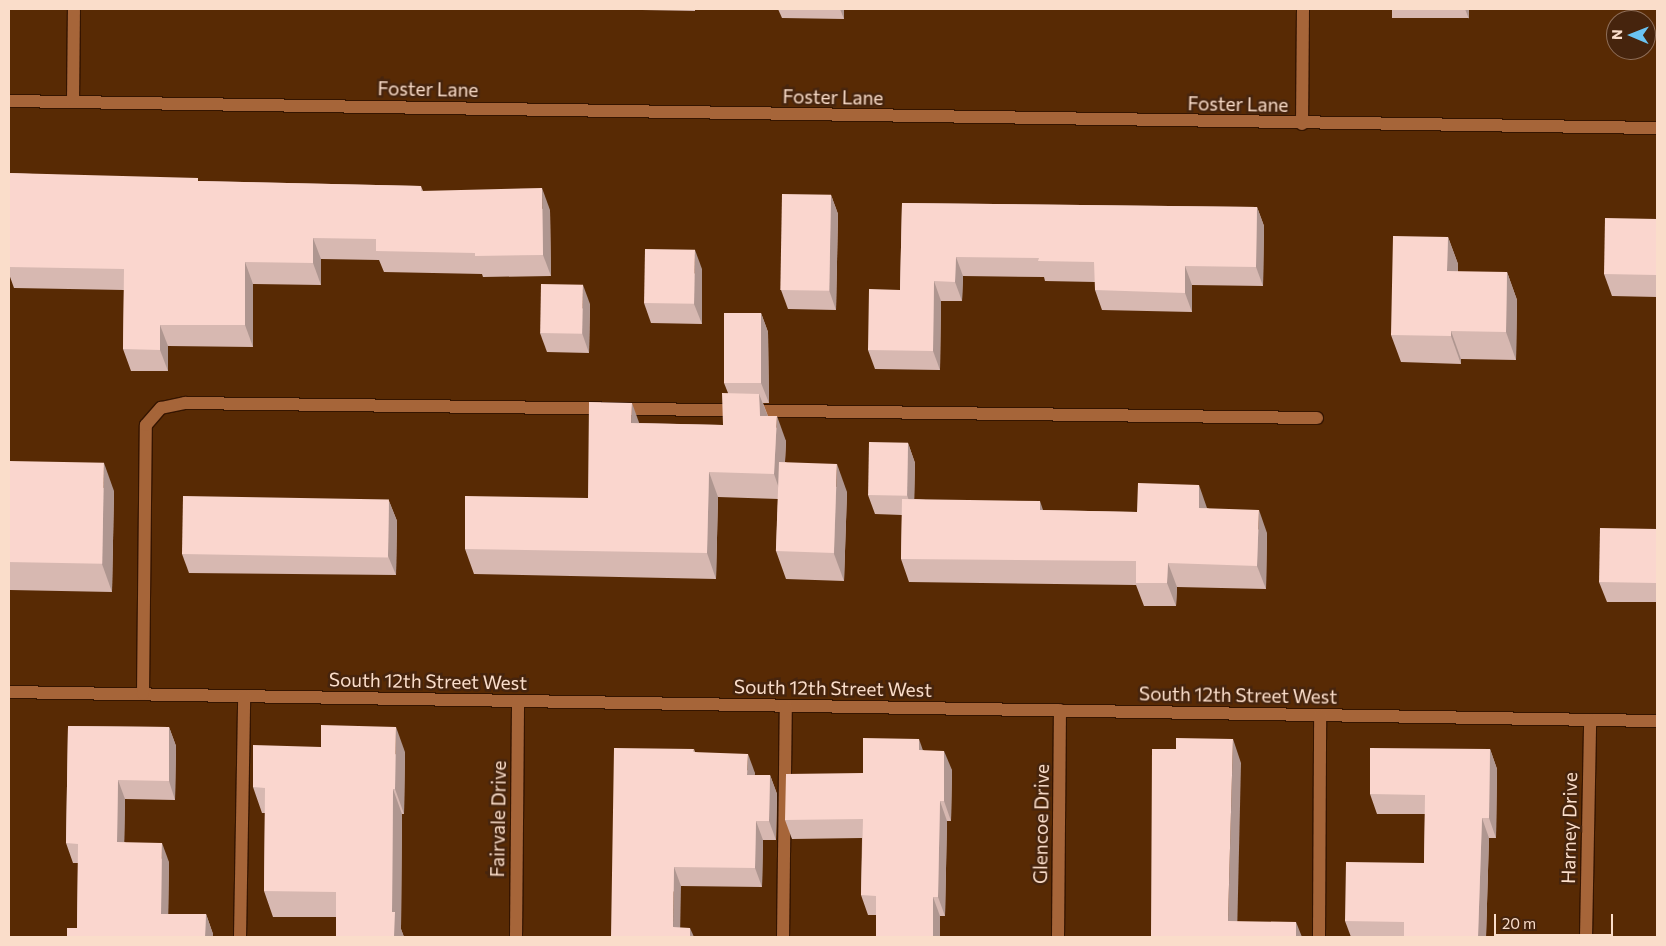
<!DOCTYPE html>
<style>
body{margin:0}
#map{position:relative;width:1666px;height:946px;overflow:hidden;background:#582a04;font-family:Commissioner,sans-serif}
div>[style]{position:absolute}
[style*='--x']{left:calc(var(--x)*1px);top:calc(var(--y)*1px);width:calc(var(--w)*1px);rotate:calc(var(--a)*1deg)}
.roads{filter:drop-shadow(1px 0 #351500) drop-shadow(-1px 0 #351500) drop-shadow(0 1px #351500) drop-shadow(0 -1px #351500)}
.minor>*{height:12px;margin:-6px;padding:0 6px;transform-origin:6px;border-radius:6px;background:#a66539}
.wall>*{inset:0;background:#d7b8b1;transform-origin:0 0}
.shaded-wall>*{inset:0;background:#af9690}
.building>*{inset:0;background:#fad6ce;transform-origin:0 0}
span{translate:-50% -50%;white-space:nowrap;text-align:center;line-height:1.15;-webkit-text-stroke:5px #46240d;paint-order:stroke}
.street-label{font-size:19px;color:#faddca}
.frame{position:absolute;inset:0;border:10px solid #faddca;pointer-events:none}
.north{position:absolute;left:1606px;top:10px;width:50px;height:50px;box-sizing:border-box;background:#46240d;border:1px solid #8e6e59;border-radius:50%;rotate:271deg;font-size:14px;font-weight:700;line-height:20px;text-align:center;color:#faddca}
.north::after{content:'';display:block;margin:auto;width:18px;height:22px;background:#6ac3f1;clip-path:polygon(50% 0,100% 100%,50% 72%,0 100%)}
.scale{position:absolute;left:1494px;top:914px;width:119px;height:22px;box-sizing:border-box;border:2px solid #faddca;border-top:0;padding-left:6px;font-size:15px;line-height:18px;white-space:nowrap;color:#faddca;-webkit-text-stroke:4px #46240d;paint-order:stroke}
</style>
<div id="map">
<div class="roads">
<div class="minor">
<i style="--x:9;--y:101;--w:1648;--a:0.94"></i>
<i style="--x:73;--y:101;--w:92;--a:-89.4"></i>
<i style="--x:1302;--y:124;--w:115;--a:-89.5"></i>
<i style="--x:9;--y:692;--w:1648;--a:1.01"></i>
<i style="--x:143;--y:694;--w:269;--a:-89.4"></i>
<i style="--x:146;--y:425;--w:23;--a:-49"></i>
<i style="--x:161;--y:408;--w:25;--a:-12"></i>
<i style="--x:185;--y:403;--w:1132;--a:0.76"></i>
<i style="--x:240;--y:937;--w:241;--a:-89"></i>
<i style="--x:516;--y:937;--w:236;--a:-89.5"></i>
<i style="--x:783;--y:937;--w:231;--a:-89.3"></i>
<i style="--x:1058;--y:937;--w:227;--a:-89.5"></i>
<i style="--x:1319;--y:937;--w:222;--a:-89.7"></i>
<i style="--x:1586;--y:937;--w:217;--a:-88.9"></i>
</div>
</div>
<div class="wall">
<i style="clip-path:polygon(183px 9px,234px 9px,234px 10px)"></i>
<i style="clip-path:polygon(642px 9px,695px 9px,695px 11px,642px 10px)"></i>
<i style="clip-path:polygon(778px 9px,844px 9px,844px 19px,782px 18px)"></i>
<i style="left:1392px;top:9px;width:77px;height:9px"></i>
<i style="clip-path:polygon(9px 173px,199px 181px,421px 186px,423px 191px,550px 210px,551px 276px,483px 277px,482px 274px,384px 272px,379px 260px,321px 259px,321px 285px,253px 284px,253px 347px,168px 346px,168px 371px,131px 371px,123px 349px,124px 290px,14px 288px,9px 274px)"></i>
<i style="clip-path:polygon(831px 195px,838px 214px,836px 310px,788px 309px,781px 290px)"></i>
<i style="clip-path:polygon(902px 203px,1257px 207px,1264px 226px,1263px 286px,1192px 285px,1192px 312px,1102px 310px,1095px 290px,1095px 282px,1045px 281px,1044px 277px,963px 276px,962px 301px,941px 301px,940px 370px,875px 369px,868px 350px,900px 290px)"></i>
<i style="clip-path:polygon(1657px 219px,1657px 297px,1612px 296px,1604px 274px)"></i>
<i style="clip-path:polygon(1448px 237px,1458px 264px,1458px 272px,1507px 272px,1517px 300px,1516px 360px,1461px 359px,1461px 364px,1401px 362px,1391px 335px)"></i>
<i style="clip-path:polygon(702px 269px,702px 324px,651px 323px,644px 303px)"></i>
<i style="clip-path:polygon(590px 304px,589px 353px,547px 352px,540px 333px)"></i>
<i style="clip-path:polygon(761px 313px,768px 332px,769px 403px,763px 403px,768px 416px,786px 441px,785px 462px,847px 492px,844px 581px,786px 579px,776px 551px,778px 499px,718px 497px,716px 579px,474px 574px,465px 549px,588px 498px,639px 423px,723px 425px,728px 393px,724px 383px)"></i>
<i style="clip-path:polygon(908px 443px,915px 463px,914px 499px,1043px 510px,1137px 512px,1207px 508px,1267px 533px,1266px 589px,1177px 587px,1176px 606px,1144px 606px,1136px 585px,909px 582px,901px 559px,902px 515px,875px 514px,868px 495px)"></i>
<i style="clip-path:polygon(9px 461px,114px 491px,112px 592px,10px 590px,9px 587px)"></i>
<i style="clip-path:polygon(389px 501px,397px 521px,396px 575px,189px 573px,182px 554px)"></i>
<i style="clip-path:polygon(1657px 529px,1657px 602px,1607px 602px,1599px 582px)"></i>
<i style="clip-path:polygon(68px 726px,169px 727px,176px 746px,175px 800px,125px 799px,124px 842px,169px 862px,168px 914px,206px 914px,213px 934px,213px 937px,67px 937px,77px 928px,78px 863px,73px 863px,66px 843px)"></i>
<i style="clip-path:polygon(694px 749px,695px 752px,755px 773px,754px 775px,770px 775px,777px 794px,776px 840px,763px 840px,762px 887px,681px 886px,611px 937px)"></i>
<i style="clip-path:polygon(1490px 749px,1497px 769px,1496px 838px,1489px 838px,1486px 937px,1351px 937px,1345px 921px,1424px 863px,1425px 814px,1377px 814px,1370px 794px)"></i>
<i style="clip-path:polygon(923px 750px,952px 770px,951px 821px,947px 821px,945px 916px,940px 916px,940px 937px,876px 937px,876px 915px,868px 915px,861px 895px,862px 838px,792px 839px,785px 820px,863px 773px)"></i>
<i style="clip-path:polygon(405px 752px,404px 814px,402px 814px,401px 929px,404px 937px,336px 937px,336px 917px,273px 917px,264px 891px,265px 813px,262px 813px,253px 787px)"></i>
</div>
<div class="shaded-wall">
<i style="clip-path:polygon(840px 9px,844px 9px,844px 19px)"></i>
<i style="clip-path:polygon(1465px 9px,1469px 9px,1469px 19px)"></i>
<i style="clip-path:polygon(542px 188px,550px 210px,551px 276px,543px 255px)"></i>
<i style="clip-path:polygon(831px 195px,838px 214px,836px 310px,829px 290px)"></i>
<i style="clip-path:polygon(1257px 207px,1264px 226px,1263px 286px,1256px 267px)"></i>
<i style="clip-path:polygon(1448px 237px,1458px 264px,1457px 299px,1447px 271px)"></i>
<i style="clip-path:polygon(313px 238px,321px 259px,321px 285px,313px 263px)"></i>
<i style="clip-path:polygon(695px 250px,702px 269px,702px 324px,694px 304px)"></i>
<i style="clip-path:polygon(956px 257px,963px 276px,962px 301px,955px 282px)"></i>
<i style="clip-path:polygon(245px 262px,253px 284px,253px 347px,245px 325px)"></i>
<i style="clip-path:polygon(1185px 266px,1192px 285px,1192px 312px,1185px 293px)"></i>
<i style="clip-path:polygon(1507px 272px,1517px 300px,1516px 360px,1506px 332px)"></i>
<i style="clip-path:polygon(934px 281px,941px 301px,940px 370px,933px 351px)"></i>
<i style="clip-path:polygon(583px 285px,590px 304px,589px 353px,582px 333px)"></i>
<i style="clip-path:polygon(761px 313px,768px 332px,769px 403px,761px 383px)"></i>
<i style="clip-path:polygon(160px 325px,168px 346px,168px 371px,160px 350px)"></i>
<i style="clip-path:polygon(1451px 331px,1461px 359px,1461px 364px,1451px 336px)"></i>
<i style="clip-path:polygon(759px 394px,769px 419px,760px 416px)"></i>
<i style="clip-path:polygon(632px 403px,641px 428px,631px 423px)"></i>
<i style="clip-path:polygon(777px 416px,786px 441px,783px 500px,774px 474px)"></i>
<i style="clip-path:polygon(908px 443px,915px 463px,914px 515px,907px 495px)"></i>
<i style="clip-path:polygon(104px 463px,114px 491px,112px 592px,102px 564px)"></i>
<i style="clip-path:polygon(837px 464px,847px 492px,844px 581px,834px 554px)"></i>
<i style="clip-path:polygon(709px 472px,718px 497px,716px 579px,707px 553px)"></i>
<i style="clip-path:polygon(1199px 485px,1207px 508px,1199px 508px)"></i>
<i style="clip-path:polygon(389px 501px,397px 521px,396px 575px,388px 556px)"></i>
<i style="clip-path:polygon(1040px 501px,1048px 525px,1040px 510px)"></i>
<i style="clip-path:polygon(1259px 510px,1267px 533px,1266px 589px,1257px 566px)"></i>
<i style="clip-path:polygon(1168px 563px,1177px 587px,1176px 606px,1167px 583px)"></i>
<i style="clip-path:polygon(169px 727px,176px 746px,175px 800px,169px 781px)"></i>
<i style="clip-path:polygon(396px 727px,405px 752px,404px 814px,395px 789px)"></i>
<i style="clip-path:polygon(919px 739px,926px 759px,919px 750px)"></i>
<i style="clip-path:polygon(1233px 739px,1241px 763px,1237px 937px,1228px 921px)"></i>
<i style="clip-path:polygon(1490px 749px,1497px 769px,1496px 838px,1489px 818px)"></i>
<i style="clip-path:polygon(944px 751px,952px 770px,951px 821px,944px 801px)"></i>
<i style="clip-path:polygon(748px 754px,755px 773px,754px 794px,747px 775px)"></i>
<i style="clip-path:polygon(770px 775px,777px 794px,776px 840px,769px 821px)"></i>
<i style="clip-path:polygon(118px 780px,125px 799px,124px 861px,117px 842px)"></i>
<i style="clip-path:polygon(393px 789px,402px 814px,401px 929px,404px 937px,394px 937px,392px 912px)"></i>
<i style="clip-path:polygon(940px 801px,947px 821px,945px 916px,938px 897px)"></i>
<i style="clip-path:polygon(1482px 818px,1489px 838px,1486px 937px,1478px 937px)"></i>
<i style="clip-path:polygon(756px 821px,763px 840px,762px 887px,755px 868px)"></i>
<i style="clip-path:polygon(162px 843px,169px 862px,168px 933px,161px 914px)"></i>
<i style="clip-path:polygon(674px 867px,681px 886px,680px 937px,673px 927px)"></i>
<i style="clip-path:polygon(933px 897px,940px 916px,940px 937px,933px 937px)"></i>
<i style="clip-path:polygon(206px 914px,213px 934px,213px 937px,205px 937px)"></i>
<i style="clip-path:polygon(1296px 922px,1302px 937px,1296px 937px)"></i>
<i style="clip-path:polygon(690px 928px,694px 937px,690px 937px)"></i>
</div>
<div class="building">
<i style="clip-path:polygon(9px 173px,198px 178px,198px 181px,421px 186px,421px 191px,542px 188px,543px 255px,475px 256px,475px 253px,376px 251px,376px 239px,313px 238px,313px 263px,245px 262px,245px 325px,160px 325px,160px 350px,123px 349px,124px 269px,9px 267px)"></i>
<i style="left:782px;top:194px;width:49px;height:96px;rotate:1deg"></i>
<i style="clip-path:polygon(902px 203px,1257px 207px,1256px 267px,1185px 266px,1185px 293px,1095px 290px,1094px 262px,1038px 261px,1039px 258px,956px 257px,955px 282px,934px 281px,933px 351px,868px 350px,869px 289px,900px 290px)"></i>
<i style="left:1605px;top:218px;width:52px;height:56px;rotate:1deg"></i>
<i style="clip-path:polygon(1393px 236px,1448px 237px,1447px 271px,1507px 272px,1506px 332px,1451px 331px,1451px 336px,1391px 335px)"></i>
<i style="left:645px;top:249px;width:50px;height:54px;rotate:1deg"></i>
<i style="left:541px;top:284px;width:42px;height:49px;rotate:1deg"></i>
<i style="left:724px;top:313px;width:37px;height:70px"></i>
<i style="clip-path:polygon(722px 393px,759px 394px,760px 416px,777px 416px,774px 474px,709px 472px,707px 553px,465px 549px,465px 496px,588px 498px,589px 402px,632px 403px,631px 423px,723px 425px)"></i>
<i style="left:869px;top:442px;width:39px;height:53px;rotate:1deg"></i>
<i style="left:9px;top:461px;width:95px;height:101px;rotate:1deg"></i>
<i style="left:779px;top:462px;width:58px;height:89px;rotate:2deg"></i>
<i style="clip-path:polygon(1138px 483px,1199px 485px,1199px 508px,1259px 510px,1257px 566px,1168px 563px,1167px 583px,1136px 583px,1136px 561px,901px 559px,902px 499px,1040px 501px,1040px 510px,1137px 512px)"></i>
<i style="left:183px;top:496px;width:206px;height:58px;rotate:1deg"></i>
<i style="left:1600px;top:528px;width:57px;height:54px;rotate:1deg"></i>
<i style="clip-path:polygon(321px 725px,396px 727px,395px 789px,393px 789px,392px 912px,395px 912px,394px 937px,336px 937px,336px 892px,264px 891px,265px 788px,253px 787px,253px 745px,321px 747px)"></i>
<i style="clip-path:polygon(68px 726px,169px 727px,169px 781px,118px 780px,117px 842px,162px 843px,161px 914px,206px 914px,205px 937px,67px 937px,67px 928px,77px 928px,78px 844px,66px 843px)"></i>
<i style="clip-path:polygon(863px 738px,919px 739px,919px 750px,944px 751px,944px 801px,940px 801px,938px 897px,933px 897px,933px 937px,876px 937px,876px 896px,861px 895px,863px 819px,785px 820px,786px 774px,863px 773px)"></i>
<i style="clip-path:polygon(1176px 738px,1233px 739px,1228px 921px,1296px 922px,1296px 937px,1151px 937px,1152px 749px,1176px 749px)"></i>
<i style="clip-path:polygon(614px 748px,694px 749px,693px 752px,748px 754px,747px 775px,770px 775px,769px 821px,756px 821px,755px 868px,674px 867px,673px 927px,690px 928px,690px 937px,611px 937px)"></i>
<i style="clip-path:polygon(1370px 748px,1490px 749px,1489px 818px,1482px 818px,1478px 937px,1404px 937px,1404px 922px,1345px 921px,1346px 862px,1424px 863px,1425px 795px,1370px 794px)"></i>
</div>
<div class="street-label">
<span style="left:428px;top:89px;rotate:1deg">Foster Lane</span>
<span style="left:833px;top:97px;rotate:1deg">Foster Lane</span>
<span style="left:1238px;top:104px;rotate:1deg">Foster Lane</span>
<span style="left:428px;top:681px;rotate:1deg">South 12th Street West</span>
<span style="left:833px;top:688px;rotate:1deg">South 12th Street West</span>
<span style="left:1238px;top:695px;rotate:1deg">South 12th Street West</span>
<span style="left:498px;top:819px;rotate:-89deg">Fairvale Drive</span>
<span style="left:1041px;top:824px;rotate:-89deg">Glencoe Drive</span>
<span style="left:1569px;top:828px;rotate:-89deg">Harney Drive</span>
</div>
<div class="frame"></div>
<div class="north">N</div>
<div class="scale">20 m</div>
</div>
